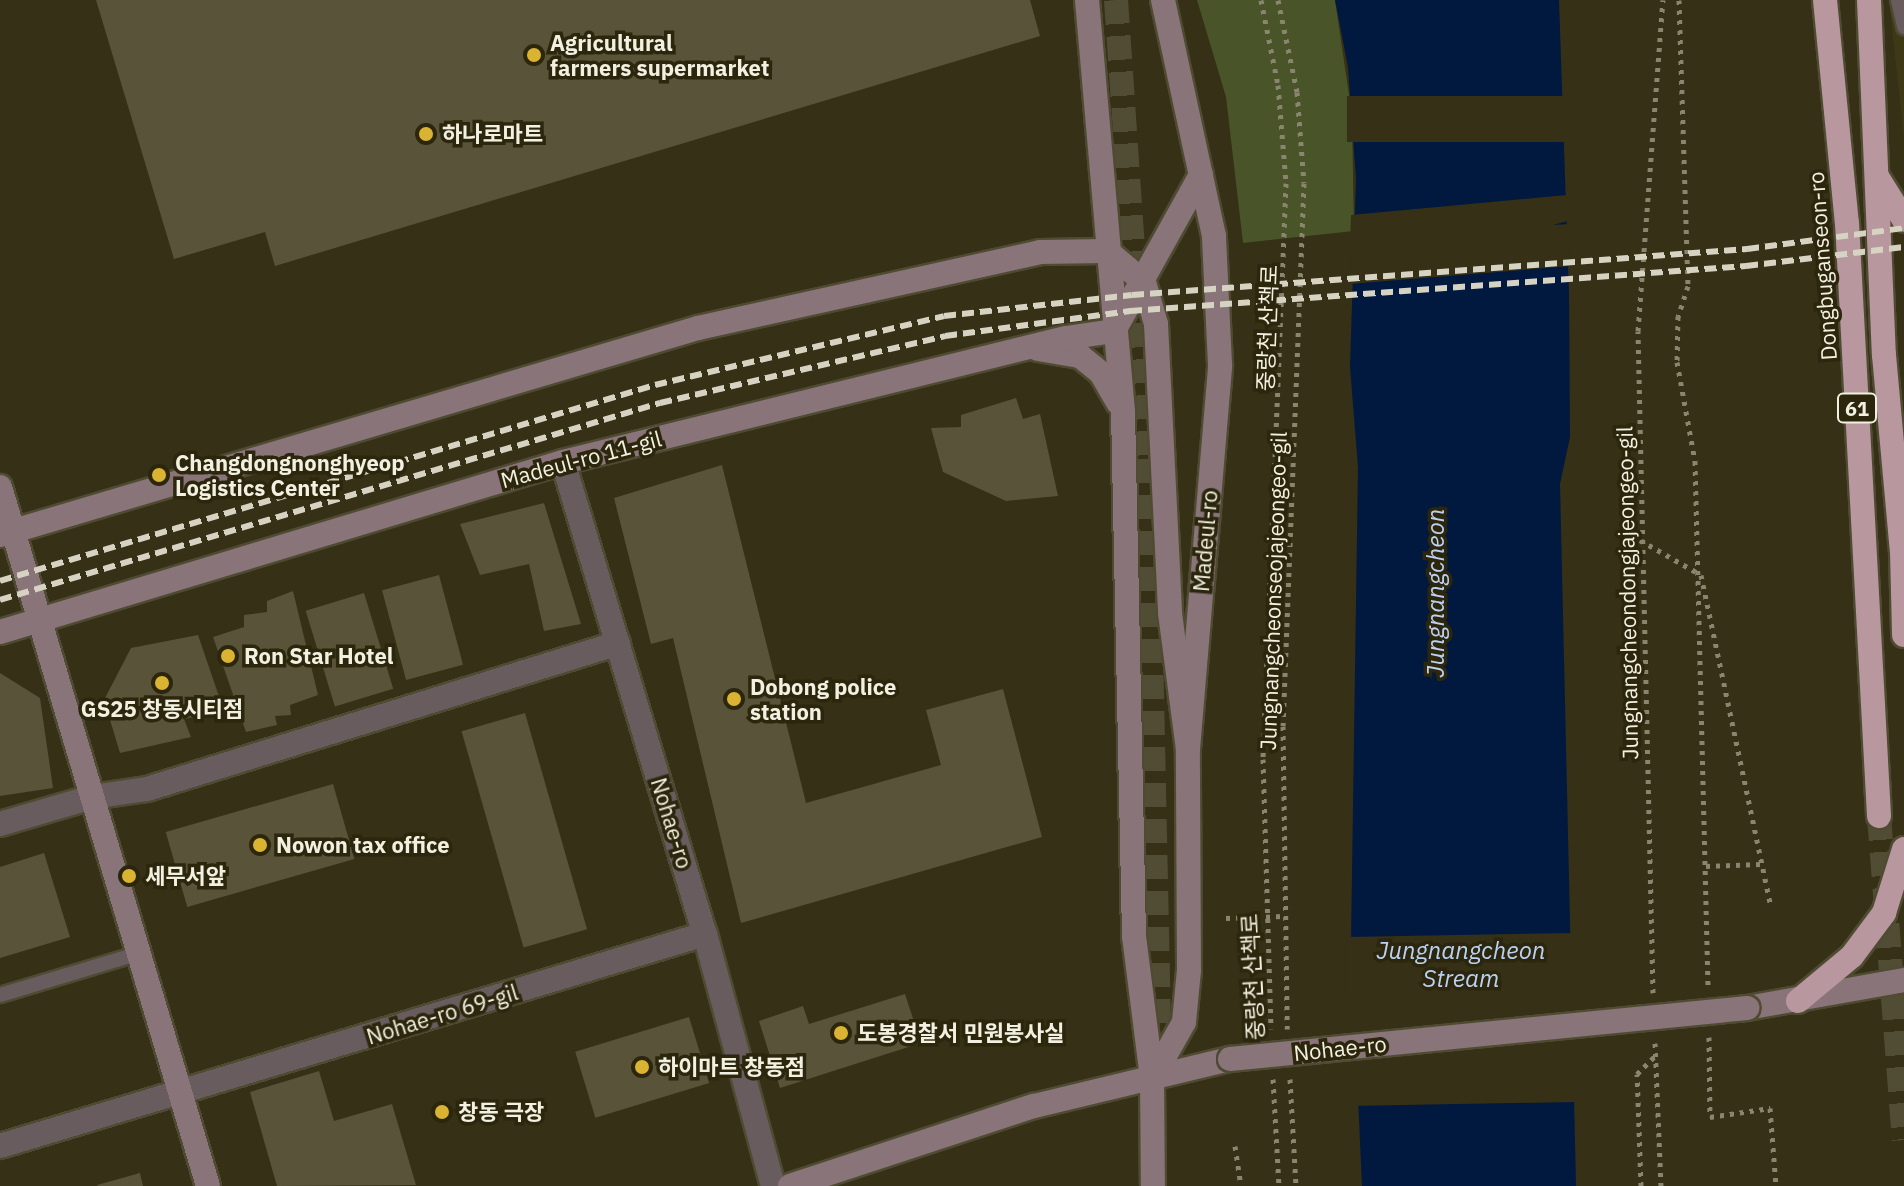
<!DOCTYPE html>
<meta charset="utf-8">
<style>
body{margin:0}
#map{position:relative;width:1904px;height:1186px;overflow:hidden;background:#353016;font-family:"IBM Plex Sans","Noto Sans KR",sans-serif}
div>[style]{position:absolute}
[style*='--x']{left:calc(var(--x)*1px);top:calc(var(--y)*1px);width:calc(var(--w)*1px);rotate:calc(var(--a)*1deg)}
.built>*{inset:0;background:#3f3817}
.green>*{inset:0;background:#495428}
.water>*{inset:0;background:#01183f}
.pier>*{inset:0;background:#353016;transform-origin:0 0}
.building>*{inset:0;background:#585339;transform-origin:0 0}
.highway-tunnel>*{height:24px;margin-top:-12px;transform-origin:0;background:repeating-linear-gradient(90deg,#514d34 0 24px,transparent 0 36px)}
.path>*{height:5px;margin-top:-2.5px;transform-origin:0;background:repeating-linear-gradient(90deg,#89856f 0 4px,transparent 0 10px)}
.roads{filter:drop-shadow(2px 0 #4f4b32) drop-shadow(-2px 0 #4f4b32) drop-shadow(0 2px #4f4b32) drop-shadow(0 -2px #4f4b32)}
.lane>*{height:14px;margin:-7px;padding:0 7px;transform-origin:7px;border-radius:7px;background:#695c5f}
.street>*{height:24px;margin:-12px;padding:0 12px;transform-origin:12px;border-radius:12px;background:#695c5f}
.secondary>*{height:24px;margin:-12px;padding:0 12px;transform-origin:12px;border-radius:12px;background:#897479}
.highway>*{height:24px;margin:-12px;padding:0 12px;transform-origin:12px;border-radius:12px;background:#b8979f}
.rail>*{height:6px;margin-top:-3px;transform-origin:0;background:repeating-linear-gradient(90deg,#d6d3c2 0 12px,transparent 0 18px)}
.bridges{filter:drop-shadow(2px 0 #4f4b32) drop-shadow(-2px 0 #4f4b32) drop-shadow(0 2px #4f4b32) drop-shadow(0 -2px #4f4b32)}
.secondary-bridge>*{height:24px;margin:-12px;padding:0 12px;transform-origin:12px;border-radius:12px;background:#897479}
.dots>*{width:22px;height:22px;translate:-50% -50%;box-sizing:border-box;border:4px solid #2b260c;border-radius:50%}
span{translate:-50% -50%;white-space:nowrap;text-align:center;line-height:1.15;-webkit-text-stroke:7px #2b260c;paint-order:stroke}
.shield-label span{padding:2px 6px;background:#2b260c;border:2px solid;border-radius:6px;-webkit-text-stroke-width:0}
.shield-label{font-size:20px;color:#f2f0e0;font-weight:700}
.poi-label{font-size:22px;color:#f2f0e0;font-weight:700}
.left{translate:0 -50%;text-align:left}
.street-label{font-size:22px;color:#f2f0e0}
.water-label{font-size:24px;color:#bbd1f2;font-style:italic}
</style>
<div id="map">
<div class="built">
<i style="clip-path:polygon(1889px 0,1904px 0,1904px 138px)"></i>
</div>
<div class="green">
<i style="clip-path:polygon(1197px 0,1335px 0,1352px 115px,1354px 231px,1243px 243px,1226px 97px)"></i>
</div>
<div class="water">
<i style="clip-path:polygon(1335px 0,1559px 0,1569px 295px,1570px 437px,1560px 484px,1576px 1186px,1362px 1186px,1351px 942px,1358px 467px,1350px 367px,1356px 179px,1348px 67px)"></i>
</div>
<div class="pier">
<i style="left:1567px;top:96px;width:46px;height:220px;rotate:90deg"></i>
<i style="clip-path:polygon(1567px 195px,1568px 221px,1553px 225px,1569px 224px,1571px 266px,1349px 284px,1351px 215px)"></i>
<i style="left:1574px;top:933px;width:169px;height:228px;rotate:89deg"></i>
</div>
<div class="building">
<i style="clip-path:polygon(96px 0,1030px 0,1040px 36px,275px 266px,265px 232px,174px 259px)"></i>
<i style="clip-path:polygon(1016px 398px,1023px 419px,1040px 414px,1058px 496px,1006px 501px,943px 472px,931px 428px,961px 427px,961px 415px)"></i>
<i style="clip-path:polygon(722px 465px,806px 803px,941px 765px,926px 710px,1003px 689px,1042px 837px,741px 923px,673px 638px,651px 644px,614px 498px)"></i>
<i style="clip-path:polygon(544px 503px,581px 624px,544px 631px,529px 564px,480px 575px,460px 524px)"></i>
<i style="left:439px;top:575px;width:93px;height:59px;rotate:75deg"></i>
<i style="clip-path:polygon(293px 591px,318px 695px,290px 705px,291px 715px,275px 716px,277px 725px,246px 732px,213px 637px,244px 627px,244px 615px,267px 612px,267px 601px)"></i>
<i style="left:364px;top:593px;width:100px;height:61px;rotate:73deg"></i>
<i style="clip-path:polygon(198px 635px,224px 711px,184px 719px,191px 737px,120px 753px,104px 700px,131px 648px)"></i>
<i style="clip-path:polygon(0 673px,40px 698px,53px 788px,0 796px)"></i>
<i style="left:525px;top:713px;width:225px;height:66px;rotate:74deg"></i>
<i style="left:333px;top:784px;width:78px;height:174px;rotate:74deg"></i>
<i style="clip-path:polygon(44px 853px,70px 937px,0 958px,0 867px)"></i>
<i style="clip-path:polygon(905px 994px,921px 1043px,780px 1088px,759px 1021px,803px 1006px,809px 1024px)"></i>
<i style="left:689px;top:1017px;width:69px;height:119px;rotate:73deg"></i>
<i style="clip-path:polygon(319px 1071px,334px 1121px,392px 1104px,416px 1185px,277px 1186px,250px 1092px)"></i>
<i style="clip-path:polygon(140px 1173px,143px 1186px,98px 1186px,97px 1185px)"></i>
</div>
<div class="highway-tunnel">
<i style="--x:1116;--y:0;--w:460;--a:86.1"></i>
<i style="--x:1147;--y:459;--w:613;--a:88.79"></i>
<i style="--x:1879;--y:816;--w:325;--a:85.6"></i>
</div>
<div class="path">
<i style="--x:1261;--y:0;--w:87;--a:78.7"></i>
<i style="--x:1278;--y:85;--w:98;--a:85.3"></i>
<i style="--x:1286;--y:183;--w:576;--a:92.29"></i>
<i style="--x:1263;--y:759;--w:270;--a:88.3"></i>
<i style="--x:1278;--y:0;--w:94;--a:78.3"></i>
<i style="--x:1297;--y:92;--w:91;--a:85.6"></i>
<i style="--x:1304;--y:183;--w:543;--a:92.21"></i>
<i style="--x:1283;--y:726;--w:303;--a:89.2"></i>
<i style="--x:1679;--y:0;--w:286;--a:88.2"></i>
<i style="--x:1688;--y:286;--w:32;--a:108"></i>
<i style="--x:1678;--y:316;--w:46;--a:91.2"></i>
<i style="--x:1677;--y:362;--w:101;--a:79.7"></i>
<i style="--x:1695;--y:461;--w:526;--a:88.58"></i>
<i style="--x:1640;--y:540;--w:70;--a:29.8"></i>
<i style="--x:1701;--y:575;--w:339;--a:78.1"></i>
<i style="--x:1706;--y:866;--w:55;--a:-2.1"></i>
<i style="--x:1226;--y:918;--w:57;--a:-2"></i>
<i style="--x:1653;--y:993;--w:662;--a:-91.3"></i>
<i style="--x:1638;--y:331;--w:332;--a:-85.7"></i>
<i style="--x:1709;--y:1037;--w:80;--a:89.3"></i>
<i style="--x:1710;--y:1117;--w:61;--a:-8.5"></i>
<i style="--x:1770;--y:1108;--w:78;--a:85.6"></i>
<i style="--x:1655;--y:1043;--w:143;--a:87.6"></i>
<i style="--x:1273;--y:1079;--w:107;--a:86.8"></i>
<i style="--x:1290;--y:1079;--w:107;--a:86.8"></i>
<i style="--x:1235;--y:1146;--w:40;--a:81.5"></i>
<i style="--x:1641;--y:1186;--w:112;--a:-92"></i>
<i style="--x:1637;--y:1074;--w:25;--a:-45"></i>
</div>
<div class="roads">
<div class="lane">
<i style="--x:1898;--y:0;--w:28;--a:77"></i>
<i style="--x:0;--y:995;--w:143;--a:-16.7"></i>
</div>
<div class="street">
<i style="--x:563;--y:462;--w:493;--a:73.3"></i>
<i style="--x:705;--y:934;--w:261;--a:74.9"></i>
<i style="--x:0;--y:824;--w:96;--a:-16.4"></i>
<i style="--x:92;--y:797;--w:56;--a:-8.3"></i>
<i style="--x:147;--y:789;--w:493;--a:-17.2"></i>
<i style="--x:0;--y:1146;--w:736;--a:-16.74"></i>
</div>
<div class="secondary">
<i style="--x:1087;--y:0;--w:413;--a:85"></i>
<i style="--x:1123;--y:411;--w:525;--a:88.8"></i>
<i style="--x:1134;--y:936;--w:144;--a:82.8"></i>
<i style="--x:1152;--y:1079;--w:107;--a:89.5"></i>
<i style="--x:1038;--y:349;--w:43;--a:9.5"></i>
<i style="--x:1080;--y:356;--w:27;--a:39"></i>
<i style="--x:1101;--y:373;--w:34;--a:60"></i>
<i style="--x:0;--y:487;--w:729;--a:73.43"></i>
<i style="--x:0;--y:535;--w:728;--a:-16.52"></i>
<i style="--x:698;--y:328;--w:350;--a:-12.5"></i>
<i style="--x:1040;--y:252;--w:67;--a:-0.9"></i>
<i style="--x:1107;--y:251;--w:48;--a:40"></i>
<i style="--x:1144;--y:282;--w:44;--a:74.1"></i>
<i style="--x:1156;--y:324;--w:289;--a:87.2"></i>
<i style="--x:1170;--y:613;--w:137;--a:82.5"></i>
<i style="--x:0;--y:632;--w:588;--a:-16.8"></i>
<i style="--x:563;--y:462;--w:518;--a:-13.85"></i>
<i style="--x:1066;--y:338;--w:49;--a:-8.3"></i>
<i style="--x:1114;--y:331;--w:179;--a:-60.9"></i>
<i style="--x:1747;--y:1008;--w:159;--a:-10.1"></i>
<i style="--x:1152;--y:1079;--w:65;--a:-60.7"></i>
<i style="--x:1184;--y:1022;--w:52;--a:-84.5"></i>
<i style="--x:1189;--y:970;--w:221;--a:-90.3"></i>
<i style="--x:1188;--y:749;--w:385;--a:-85.2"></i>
<i style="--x:1220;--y:365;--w:129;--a:-92.7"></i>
<i style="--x:1214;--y:236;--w:241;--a:-102.2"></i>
<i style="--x:790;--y:1186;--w:257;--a:-18.2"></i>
<i style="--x:1034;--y:1106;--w:202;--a:-13.5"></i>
</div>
<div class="highway">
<i style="--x:1825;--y:0;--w:224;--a:84.4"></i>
<i style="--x:1847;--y:223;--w:594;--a:86.91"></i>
<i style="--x:1869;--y:0;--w:355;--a:87.6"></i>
<i style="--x:1884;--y:355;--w:197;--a:84.8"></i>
<i style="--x:1902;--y:551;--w:84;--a:88.6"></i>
<i style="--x:1878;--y:178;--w:49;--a:58.2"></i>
<i style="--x:1798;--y:1001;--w:70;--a:-39.8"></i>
<i style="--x:1852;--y:956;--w:54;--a:-53.3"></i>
<i style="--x:1884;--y:913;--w:67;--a:-72.6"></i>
</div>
</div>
<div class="rail">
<i style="--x:0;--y:581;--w:684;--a:-16.66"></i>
<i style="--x:655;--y:385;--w:297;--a:-13.4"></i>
<i style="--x:944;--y:316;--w:189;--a:-6.4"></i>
<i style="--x:1132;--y:295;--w:617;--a:-4.28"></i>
<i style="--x:1747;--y:249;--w:158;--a:-7.6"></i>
<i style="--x:0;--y:600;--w:689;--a:-16.62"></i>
<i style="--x:660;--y:403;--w:293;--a:-13.2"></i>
<i style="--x:945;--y:336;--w:187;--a:-7.7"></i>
<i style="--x:1130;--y:311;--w:618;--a:-4.18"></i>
<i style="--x:1746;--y:266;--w:159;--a:-6.9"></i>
</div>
<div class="bridges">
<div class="secondary-bridge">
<i style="--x:1230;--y:1059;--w:520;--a:-5.63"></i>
</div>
</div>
<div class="dots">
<i style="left:534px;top:55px;background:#dab333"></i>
<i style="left:426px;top:134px;background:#dab333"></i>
<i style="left:159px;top:475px;background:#dab333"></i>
<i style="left:228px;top:656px;background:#dab333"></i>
<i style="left:162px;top:683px;background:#dab333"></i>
<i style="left:734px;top:699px;background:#dab333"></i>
<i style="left:260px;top:845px;background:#dab333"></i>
<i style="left:129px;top:876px;background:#dab333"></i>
<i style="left:841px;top:1033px;background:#dab333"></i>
<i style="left:642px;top:1067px;background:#dab333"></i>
<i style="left:442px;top:1112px;background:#dab333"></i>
</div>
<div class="shield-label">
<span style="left:1857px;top:408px">61</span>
</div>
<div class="poi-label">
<span class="left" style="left:550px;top:55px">Agricultural<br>farmers supermarket</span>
<span class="left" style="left:442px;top:134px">하나로마트</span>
<span class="left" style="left:175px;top:475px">Changdongnonghyeop<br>Logistics Center</span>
<span class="left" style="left:244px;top:656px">Ron Star Hotel</span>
<span class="left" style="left:750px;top:699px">Dobong police<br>station</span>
<span style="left:162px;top:709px">GS25 창동시티점</span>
<span class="left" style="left:276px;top:845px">Nowon tax office</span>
<span class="left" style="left:145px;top:876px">세무서앞</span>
<span class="left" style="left:857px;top:1033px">도봉경찰서 민원봉사실</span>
<span class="left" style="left:658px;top:1067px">하이마트 창동점</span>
<span class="left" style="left:458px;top:1112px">창동 극장</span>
</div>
<div class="street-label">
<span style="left:1822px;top:266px;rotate:-94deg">Dongbuganseon-ro</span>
<span style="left:1267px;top:328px;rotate:-88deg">중랑천 산책로</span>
<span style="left:581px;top:459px;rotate:-15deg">Madeul-ro 11-gil</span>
<span style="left:1205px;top:541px;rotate:-85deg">Madeul-ro</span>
<span style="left:1273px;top:591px;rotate:-88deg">Jungnangcheonseojajeongeo-gil</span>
<span style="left:1627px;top:593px;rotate:-91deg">Jungnangcheondongjajeongeo-gil</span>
<span style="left:672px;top:823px;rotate:73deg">Nohae-ro</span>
<span style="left:1252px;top:977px;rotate:-93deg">중랑천 산책로</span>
<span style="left:442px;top:1014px;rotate:-17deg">Nohae-ro 69-gil</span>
<span style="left:1340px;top:1048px;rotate:-6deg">Nohae-ro</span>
</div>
<div class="water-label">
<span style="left:1436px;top:593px;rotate:-90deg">Jungnangcheon</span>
<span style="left:1461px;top:965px">Jungnangcheon<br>Stream</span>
</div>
</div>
